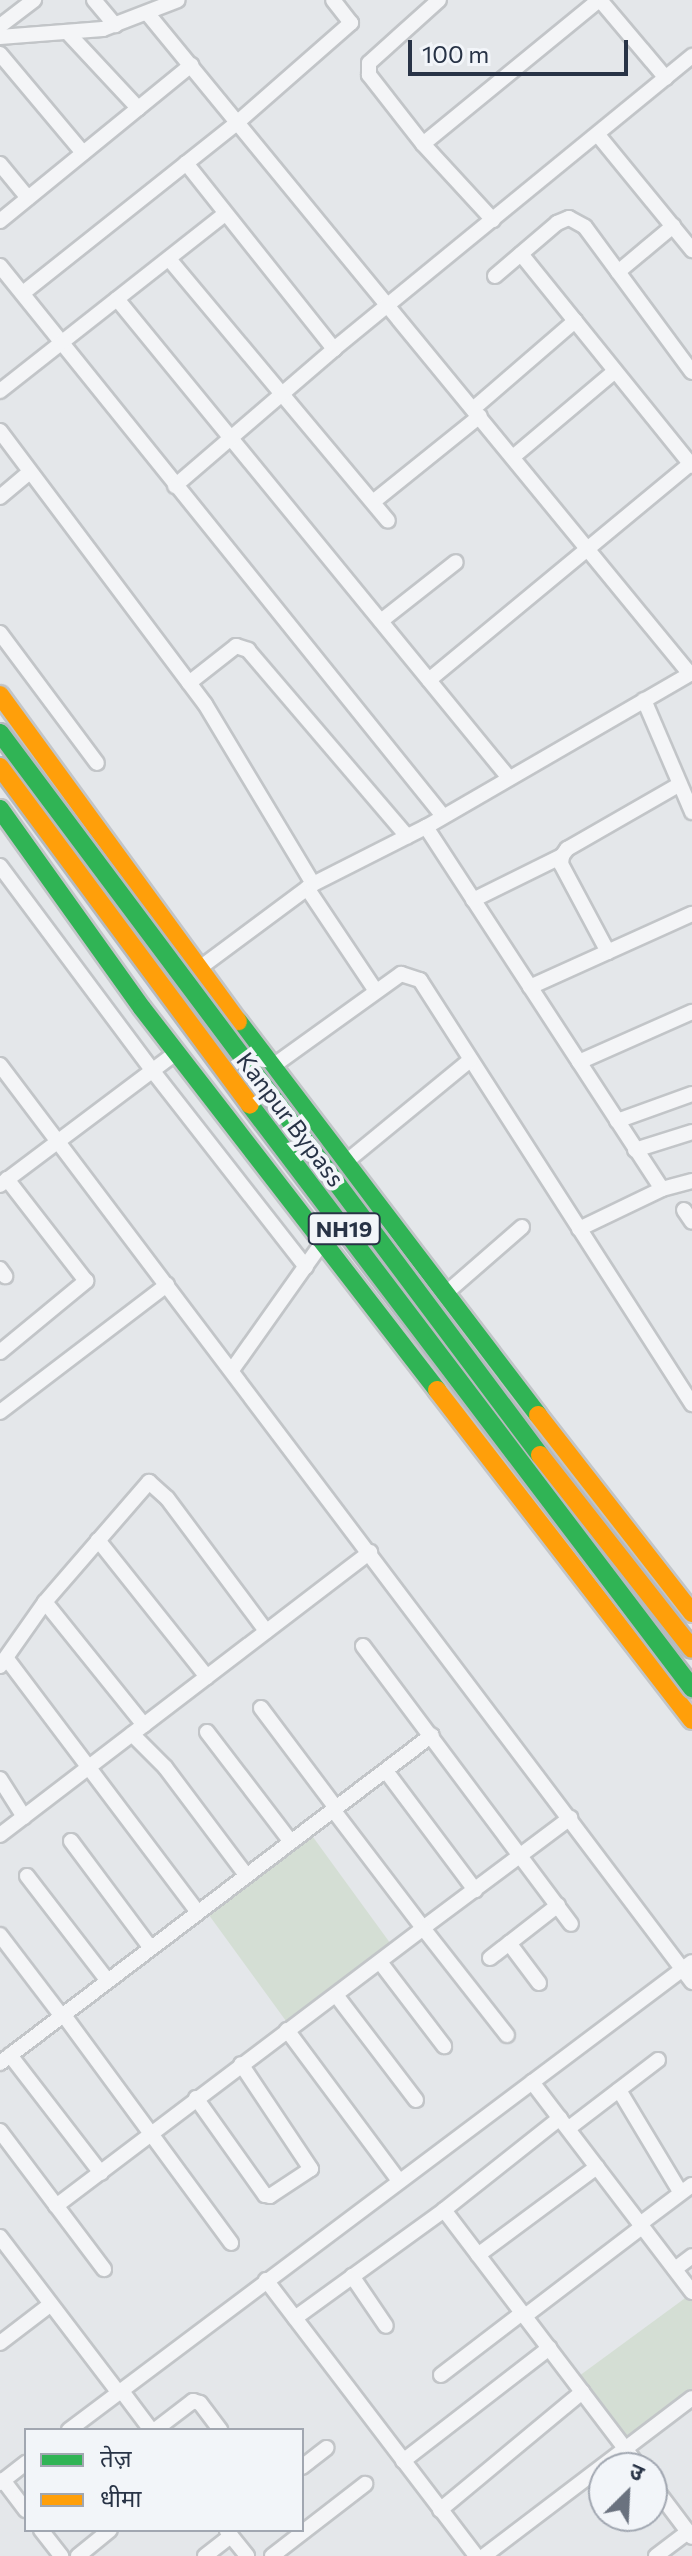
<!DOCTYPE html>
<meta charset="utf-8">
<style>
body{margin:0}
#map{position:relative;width:692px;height:2556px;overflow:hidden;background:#e4e7ea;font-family:Commissioner,"Noto Sans Devanagari",sans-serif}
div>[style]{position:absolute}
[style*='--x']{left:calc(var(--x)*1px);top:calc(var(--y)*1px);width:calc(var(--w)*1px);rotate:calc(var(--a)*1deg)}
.green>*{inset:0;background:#d4ded4;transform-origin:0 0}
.roads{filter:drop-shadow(2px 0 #c2c5c8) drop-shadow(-2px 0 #c2c5c8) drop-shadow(0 2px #c2c5c8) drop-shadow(0 -2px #c2c5c8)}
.street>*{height:14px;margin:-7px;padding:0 7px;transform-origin:7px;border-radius:7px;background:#f4f5f7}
.fast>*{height:18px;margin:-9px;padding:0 9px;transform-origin:9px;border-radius:9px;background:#30b455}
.slow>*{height:18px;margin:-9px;padding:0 9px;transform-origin:9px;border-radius:9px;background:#ff9f0a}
.bridges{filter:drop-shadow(2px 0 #b6babf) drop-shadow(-2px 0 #b6babf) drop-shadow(0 2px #b6babf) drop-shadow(0 -2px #b6babf)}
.fast-bridge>*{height:18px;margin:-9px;padding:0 9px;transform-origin:9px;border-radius:9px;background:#30b455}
.slow-bridge>*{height:18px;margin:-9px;padding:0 9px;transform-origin:9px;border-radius:9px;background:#ff9f0a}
span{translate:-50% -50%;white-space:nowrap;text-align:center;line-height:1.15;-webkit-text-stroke:8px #f2f5f9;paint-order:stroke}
.shield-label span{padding:2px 6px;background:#f2f5f9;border:2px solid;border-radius:6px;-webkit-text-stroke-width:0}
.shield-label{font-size:22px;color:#283346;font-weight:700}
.street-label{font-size:24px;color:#283346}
.legend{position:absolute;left:24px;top:2428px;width:280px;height:104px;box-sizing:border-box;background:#f2f5f9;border:2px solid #a1a7b1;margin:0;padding:10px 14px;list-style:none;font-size:24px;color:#283346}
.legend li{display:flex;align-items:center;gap:16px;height:40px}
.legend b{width:40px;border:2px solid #a1a7b1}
.north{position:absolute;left:588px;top:2452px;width:80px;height:80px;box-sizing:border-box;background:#f2f5f9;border:2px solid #a1a7b1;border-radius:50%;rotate:24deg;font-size:22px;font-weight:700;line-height:32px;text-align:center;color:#283346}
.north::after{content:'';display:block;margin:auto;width:28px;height:36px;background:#6a727f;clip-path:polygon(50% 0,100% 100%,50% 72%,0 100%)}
.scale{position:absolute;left:408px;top:40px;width:220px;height:36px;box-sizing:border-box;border:4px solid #283346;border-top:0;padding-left:10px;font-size:24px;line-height:28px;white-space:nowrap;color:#283346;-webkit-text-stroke:6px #f2f5f9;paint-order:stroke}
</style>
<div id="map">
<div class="green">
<i style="left:313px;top:1837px;width:133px;height:130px;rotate:54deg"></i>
<i style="clip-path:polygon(688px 2296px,692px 2301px,692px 2389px,625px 2440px,579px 2376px)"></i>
</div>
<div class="roads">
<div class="street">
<i style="--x:94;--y:0;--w:33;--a:50"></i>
<i style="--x:600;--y:0;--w:102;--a:49.8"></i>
<i style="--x:148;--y:14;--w:854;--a:50.61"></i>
<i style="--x:0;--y:26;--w:43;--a:-37.4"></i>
<i style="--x:68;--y:33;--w:103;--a:47"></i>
<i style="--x:0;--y:37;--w:103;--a:-4.4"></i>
<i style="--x:103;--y:29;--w:80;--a:-21.1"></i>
<i style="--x:0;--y:54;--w:129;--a:50"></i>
<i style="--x:598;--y:135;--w:149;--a:50.7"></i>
<i style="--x:423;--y:144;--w:88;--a:-128"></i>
<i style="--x:369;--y:75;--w:12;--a:-90"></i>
<i style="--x:369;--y:63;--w:94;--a:-42"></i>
<i style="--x:186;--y:163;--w:238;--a:51.5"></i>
<i style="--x:0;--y:164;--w:44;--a:50.5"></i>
<i style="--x:493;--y:220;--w:103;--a:-132.6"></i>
<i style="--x:423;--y:144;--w:227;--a:-39.3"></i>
<i style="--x:0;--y:221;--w:247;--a:-39.2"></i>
<i style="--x:521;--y:254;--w:272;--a:51.1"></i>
<i style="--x:169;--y:259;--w:341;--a:50.1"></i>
<i style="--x:0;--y:266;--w:706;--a:51.15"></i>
<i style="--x:618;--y:272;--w:72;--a:-39.9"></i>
<i style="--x:495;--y:276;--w:82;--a:-40.5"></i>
<i style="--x:557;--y:223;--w:13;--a:-23"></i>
<i style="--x:569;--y:218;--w:18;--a:29"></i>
<i style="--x:585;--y:227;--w:180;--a:53.6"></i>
<i style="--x:23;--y:293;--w:276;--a:-38.5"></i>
<i style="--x:239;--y:121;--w:149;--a:-41.2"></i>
<i style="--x:351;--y:23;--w:29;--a:-128"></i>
<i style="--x:117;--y:299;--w:619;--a:50.7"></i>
<i style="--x:0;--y:391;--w:286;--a:-38.2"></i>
<i style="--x:473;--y:409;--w:135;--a:-40.8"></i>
<i style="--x:0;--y:431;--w:341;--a:53.1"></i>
<i style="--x:205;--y:704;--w:210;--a:59"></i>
<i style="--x:513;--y:457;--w:132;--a:-40.1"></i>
<i style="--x:175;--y:486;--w:210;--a:-40.7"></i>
<i style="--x:334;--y:349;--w:463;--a:-39.3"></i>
<i style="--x:0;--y:497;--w:39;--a:-40"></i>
<i style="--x:373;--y:502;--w:137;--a:-38.8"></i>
<i style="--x:381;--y:621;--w:95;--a:-38.2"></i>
<i style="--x:0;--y:633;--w:162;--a:53.3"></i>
<i style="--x:429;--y:680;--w:339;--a:-39.6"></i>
<i style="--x:189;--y:683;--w:60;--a:-38.2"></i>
<i style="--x:236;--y:646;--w:13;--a:18"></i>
<i style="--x:248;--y:650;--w:245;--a:49.5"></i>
<i style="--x:644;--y:700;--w:122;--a:66.8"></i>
<i style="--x:426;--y:827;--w:432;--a:56.9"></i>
<i style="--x:0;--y:866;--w:254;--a:53.3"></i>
<i style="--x:152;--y:1070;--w:250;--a:52"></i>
<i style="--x:307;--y:888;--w:124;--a:56.2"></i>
<i style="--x:473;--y:900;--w:99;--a:-26.3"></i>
<i style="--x:608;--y:952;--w:100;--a:-118.1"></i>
<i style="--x:561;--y:864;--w:8;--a:-83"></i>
<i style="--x:562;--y:856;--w:9;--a:-54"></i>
<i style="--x:567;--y:849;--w:130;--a:-29.9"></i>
<i style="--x:193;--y:973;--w:149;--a:-36.6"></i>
<i style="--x:313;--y:884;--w:127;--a:-26.8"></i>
<i style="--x:426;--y:827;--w:307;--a:-30.1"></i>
<i style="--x:530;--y:987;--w:178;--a:-24.3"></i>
<i style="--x:579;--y:1062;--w:124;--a:-23.9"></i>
<i style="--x:0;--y:1065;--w:1149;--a:52.96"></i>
<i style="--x:273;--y:1066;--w:158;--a:-35.7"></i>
<i style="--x:401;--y:974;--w:20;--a:18"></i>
<i style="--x:420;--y:980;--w:504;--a:57.32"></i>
<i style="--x:617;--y:1121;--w:80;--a:-19.8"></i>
<i style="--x:635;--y:1150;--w:60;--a:-17.5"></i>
<i style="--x:346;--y:1162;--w:161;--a:-39.4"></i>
<i style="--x:0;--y:1185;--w:220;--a:-36.9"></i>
<i style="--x:684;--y:1210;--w:14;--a:56"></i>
<i style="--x:579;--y:1229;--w:92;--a:-25.7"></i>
<i style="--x:662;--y:1189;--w:31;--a:-15"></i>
<i style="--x:0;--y:1269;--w:9;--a:54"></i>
<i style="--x:445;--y:1294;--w:102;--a:-41"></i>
<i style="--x:0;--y:1352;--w:112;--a:-39.5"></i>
<i style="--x:86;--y:1281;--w:129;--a:-127.8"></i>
<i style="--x:232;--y:1370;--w:156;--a:-54.7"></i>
<i style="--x:0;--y:1412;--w:210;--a:-37.3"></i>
<i style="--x:98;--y:1540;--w:175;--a:51.5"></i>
<i style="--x:45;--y:1602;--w:158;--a:51.2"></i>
<i style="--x:363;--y:1646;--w:347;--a:53.2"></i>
<i style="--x:7;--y:1659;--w:316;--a:53"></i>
<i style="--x:0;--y:1666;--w:78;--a:-54.9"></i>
<i style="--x:45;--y:1602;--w:159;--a:-49.1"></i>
<i style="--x:149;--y:1482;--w:24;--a:42"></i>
<i style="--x:167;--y:1498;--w:166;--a:53.3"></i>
<i style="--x:261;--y:1708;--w:125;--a:53.1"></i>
<i style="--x:207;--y:1732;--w:138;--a:52.6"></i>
<i style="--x:132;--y:1734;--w:47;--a:45"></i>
<i style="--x:165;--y:1767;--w:135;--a:53.1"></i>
<i style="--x:386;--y:1771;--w:149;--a:53.2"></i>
<i style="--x:0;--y:1779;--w:45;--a:57.7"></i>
<i style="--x:334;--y:1811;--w:147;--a:52.7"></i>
<i style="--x:423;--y:1928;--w:184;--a:-36.8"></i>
<i style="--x:0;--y:1835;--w:466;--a:-37.4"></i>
<i style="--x:71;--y:1841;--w:132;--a:53.3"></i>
<i style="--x:27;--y:1876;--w:131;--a:52.4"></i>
<i style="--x:0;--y:1935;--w:101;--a:52.7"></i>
<i style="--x:509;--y:1943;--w:50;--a:53.1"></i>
<i style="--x:490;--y:1958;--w:86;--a:-37.9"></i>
<i style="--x:380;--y:1962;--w:106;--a:52.7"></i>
<i style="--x:336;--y:1995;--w:132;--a:52.7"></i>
<i style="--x:63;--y:2014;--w:284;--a:53.7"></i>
<i style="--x:287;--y:2030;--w:188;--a:53.4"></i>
<i style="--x:10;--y:2055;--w:149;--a:52.4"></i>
<i style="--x:0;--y:2063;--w:542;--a:-37.21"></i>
<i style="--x:532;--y:2082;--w:264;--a:52.7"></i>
<i style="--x:619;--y:2090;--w:120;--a:59"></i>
<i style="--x:196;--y:2098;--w:119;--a:54.6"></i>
<i style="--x:265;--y:2195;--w:5;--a:11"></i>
<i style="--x:270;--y:2196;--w:49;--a:-33.4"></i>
<i style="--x:311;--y:2169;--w:126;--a:-123.7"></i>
<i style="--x:569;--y:2128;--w:112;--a:-37.4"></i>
<i style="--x:0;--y:2131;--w:173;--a:53"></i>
<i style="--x:56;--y:2206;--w:460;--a:-37.1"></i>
<i style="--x:423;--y:1928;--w:136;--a:51.9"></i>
<i style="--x:444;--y:2210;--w:324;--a:52.8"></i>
<i style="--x:640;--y:2224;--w:65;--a:-36.9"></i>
<i style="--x:0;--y:2237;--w:195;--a:52.7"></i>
<i style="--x:478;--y:2255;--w:148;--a:-36.5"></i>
<i style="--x:675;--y:2269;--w:21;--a:-37"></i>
<i style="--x:352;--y:2276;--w:60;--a:55.8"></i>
<i style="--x:266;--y:2280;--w:347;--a:52.7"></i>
<i style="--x:525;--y:2316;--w:147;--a:-37.3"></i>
<i style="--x:295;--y:2318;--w:184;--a:-35.9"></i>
<i style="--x:444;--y:2210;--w:148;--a:-38.4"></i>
<i style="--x:0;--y:2343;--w:64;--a:-37.4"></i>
<i style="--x:441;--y:2375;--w:102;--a:-37.4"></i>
<i style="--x:121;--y:2390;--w:50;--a:53.1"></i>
<i style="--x:69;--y:2430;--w:779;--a:-36.91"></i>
<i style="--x:155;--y:2430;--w:48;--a:-37.3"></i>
<i style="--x:193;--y:2401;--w:7;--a:16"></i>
<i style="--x:200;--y:2403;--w:34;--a:53"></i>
<i style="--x:403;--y:2461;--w:185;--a:-37.7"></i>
<i style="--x:302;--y:2467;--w:31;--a:-38"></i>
<i style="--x:3;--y:2480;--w:38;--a:53"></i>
<i style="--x:0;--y:2483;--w:33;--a:-38"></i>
<i style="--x:652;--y:2484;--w:66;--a:53"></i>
<i style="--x:440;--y:2510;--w:185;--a:-39.7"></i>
<i style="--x:41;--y:2530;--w:33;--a:52"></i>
<i style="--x:227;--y:2531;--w:32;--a:51"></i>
<i style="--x:78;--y:2556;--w:41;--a:-39.1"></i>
<i style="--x:205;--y:2556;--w:33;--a:-38"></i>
<i style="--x:272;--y:2556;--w:118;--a:-37.7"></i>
<i style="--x:484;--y:2556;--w:261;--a:-37.2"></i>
<i style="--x:656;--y:2556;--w:40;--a:-37"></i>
</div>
<div class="fast">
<i style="--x:0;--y:809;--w:244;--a:54.5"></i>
<i style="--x:142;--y:1008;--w:483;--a:52.3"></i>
<i style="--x:238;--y:1021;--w:495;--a:52.7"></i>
</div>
<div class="slow">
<i style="--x:0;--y:695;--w:404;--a:53.9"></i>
<i style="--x:437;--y:1390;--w:417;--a:52.3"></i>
<i style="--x:538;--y:1415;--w:251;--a:52.1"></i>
</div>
</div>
<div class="bridges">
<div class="fast-bridge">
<i style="--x:0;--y:733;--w:902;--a:53.21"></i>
<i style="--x:250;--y:1105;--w:732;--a:52.83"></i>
</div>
<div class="slow-bridge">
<i style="--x:0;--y:767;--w:420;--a:53.5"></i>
<i style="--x:540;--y:1455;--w:246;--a:51.9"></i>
</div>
</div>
<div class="shield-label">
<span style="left:344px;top:1229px">NH19</span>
</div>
<div class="street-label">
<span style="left:291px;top:1119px;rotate:53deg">Kanpur Bypass</span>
</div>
<ul class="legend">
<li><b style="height:10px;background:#30b455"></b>तेज़</li>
<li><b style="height:10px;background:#ff9f0a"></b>धीमा</li>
</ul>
<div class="north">उ</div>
<div class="scale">100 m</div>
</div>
